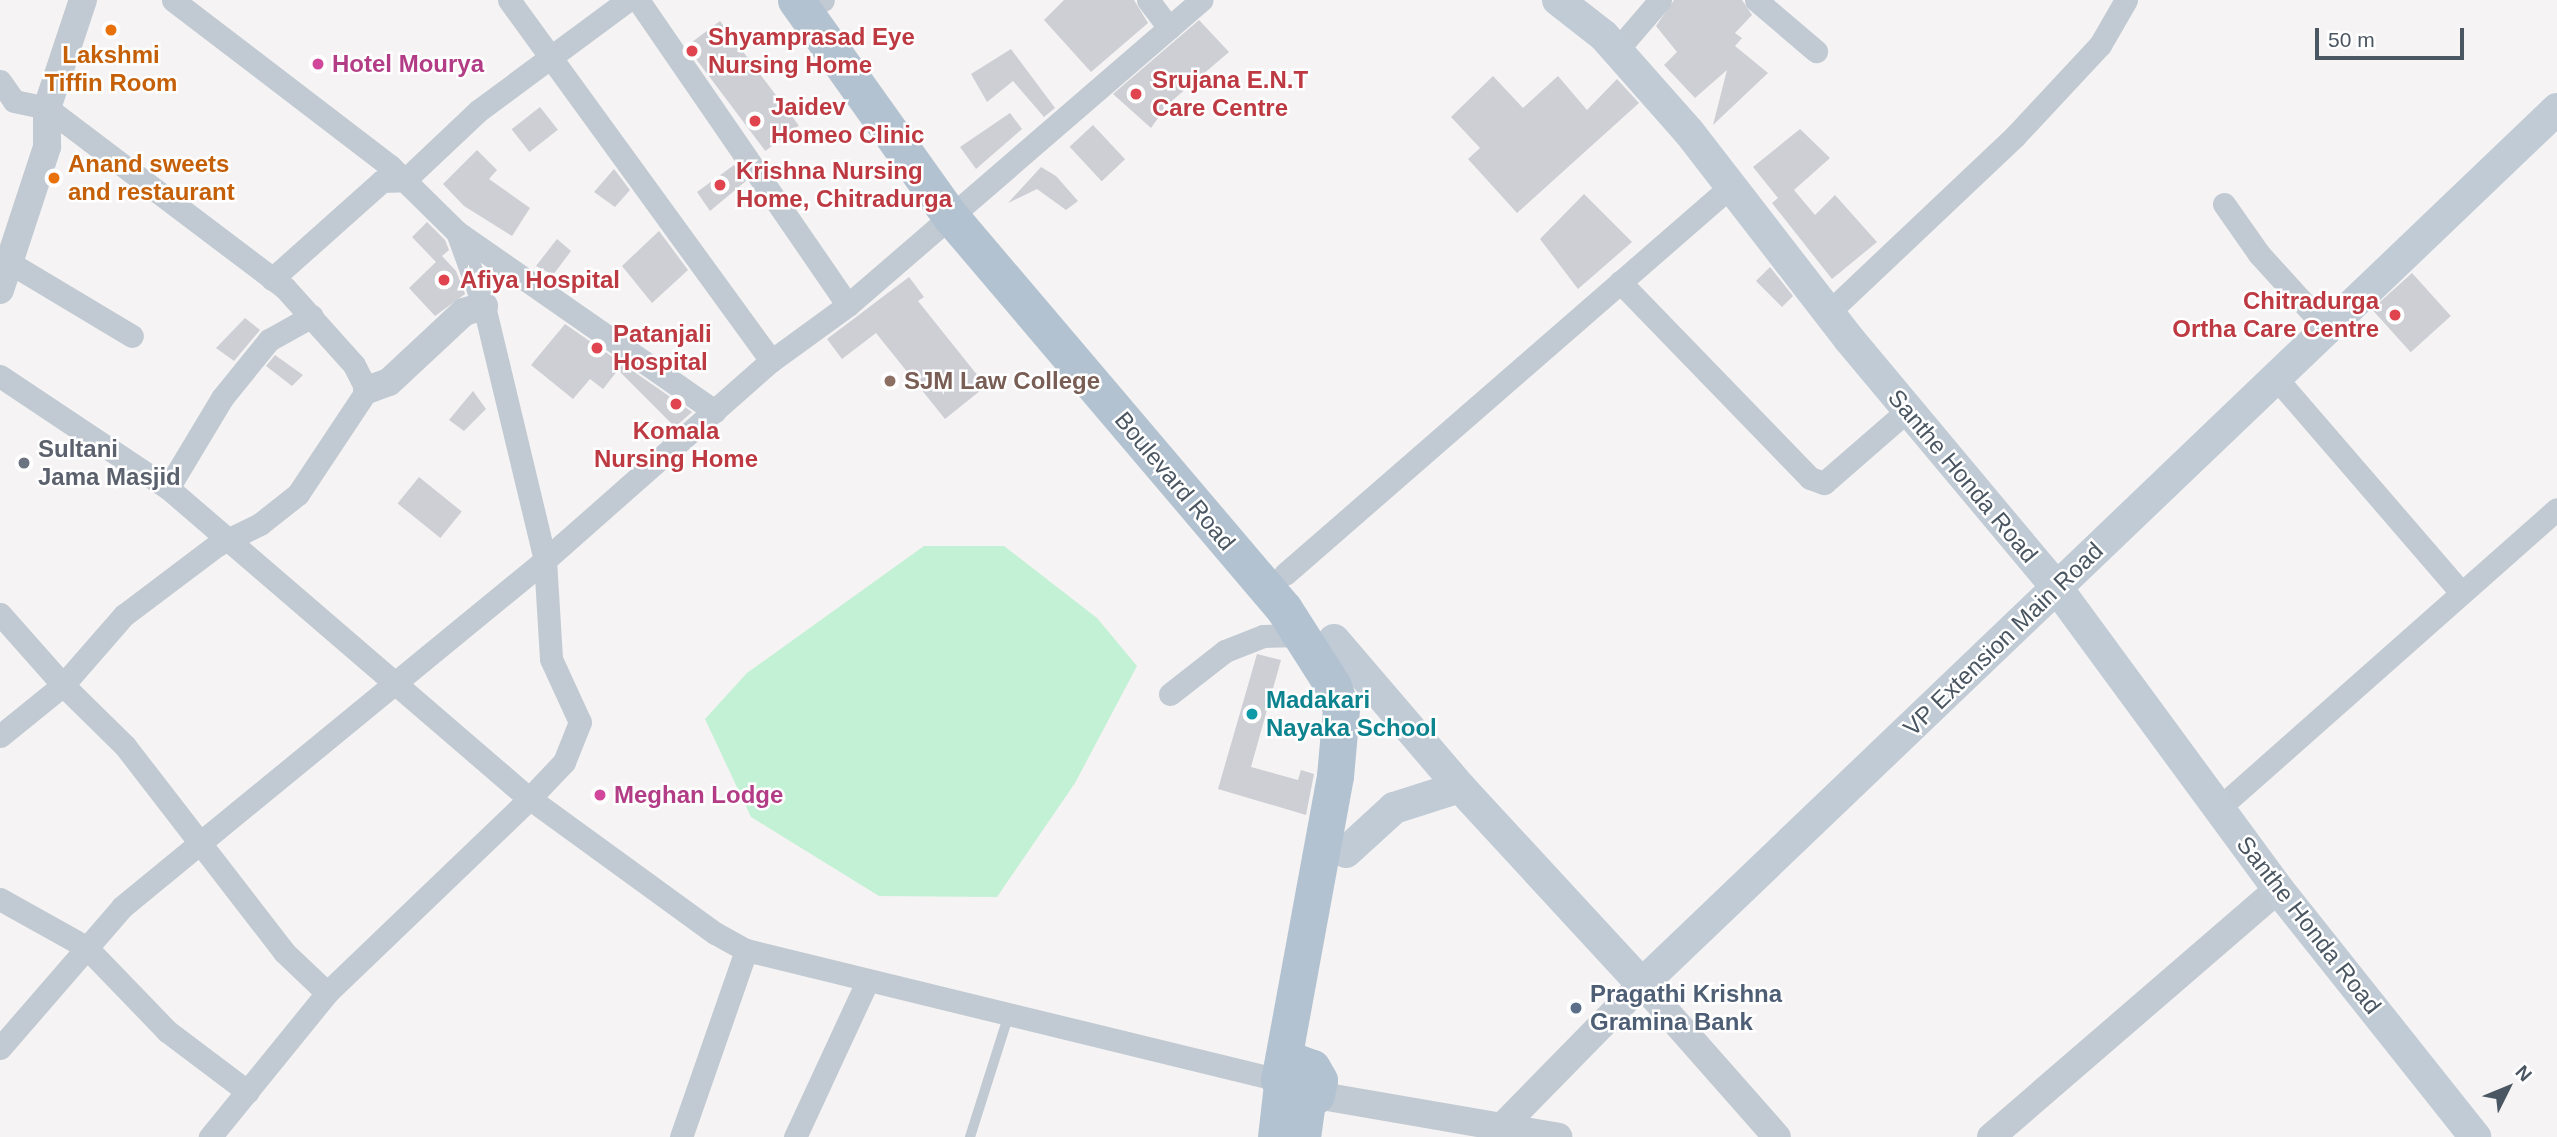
<!DOCTYPE html>
<style>
body{margin:0}
#map{position:relative;width:2557px;height:1137px;overflow:hidden;background:#f5f3f3;font-family:Arial,sans-serif}
div>[style]{position:absolute}
[style*='--x']{left:calc(var(--x)*1px);top:calc(var(--y)*1px);width:calc(var(--w)*1px);rotate:calc(var(--a)*1deg)}
.green>*{inset:0;background:#c3f1d5}
.building>*{inset:0;background:#cdcfd5;transform-origin:0 0}
.service>*{height:10px;margin:-5px;padding:0 5px;transform-origin:5px;border-radius:5px;background:#c1cad2}
.minor>*{height:23px;margin:-11.5px;padding:0 11.5px;transform-origin:11.5px;border-radius:11.5px;background:#c1cad2}
.tertiary>*{height:28px;margin:-14px;padding:0 14px;transform-origin:14px;border-radius:14px;background:#c1cad2}
.secondary>*{height:32px;margin:-16px;padding:0 16px;transform-origin:16px;border-radius:16px;background:#c1cbd6}
.primary>*{height:37px;margin:-18.5px;padding:0 18.5px;transform-origin:18.5px;border-radius:18.5px;background:#b3c2d1}
.dots>*{width:19px;height:19px;translate:-50% -50%;box-sizing:border-box;border:4px solid #fff;border-radius:50%}
span{translate:-50% -50%;white-space:nowrap;text-align:center;line-height:1.15;-webkit-text-stroke:5px #fff;paint-order:stroke}
.health-label{font-size:24px;color:#be3a42;font-weight:700}
.left{translate:0 -50%;text-align:left}
.right{translate:-100% -50%;text-align:right}
.food-label{font-size:24px;color:#c56008;font-weight:700}
.hotel-label{font-size:24px;color:#b23c85;font-weight:700}
.education-label{font-size:24px;color:#785e54;font-weight:700}
.worship-label{font-size:24px;color:#5b616d;font-weight:700}
.street-label{font-size:24px;color:#4a5661}
.culture-label{font-size:24px;color:#0d838f;font-weight:700}
.service-label{font-size:24px;color:#4e5e75;font-weight:700}
.north{position:absolute;left:2473px;top:1053px;width:70px;height:70px;-webkit-text-stroke:5px #fff;paint-order:stroke;rotate:47deg;font-size:19px;font-weight:700;line-height:28px;text-align:center;color:#4a5661}
.north::after{content:'';display:block;margin:auto;width:24px;height:32px;background:#4a5661;clip-path:polygon(50% 0,100% 100%,50% 72%,0 100%)}
.scale{position:absolute;left:2315px;top:28px;width:149px;height:32px;box-sizing:border-box;border:4px solid #4a5661;border-top:0;padding-left:9px;font-size:21px;line-height:24px;white-space:nowrap;color:#4a5661;-webkit-text-stroke:5px #fff;paint-order:stroke}
</style>
<div id="map">
<div class="green">
<i style="clip-path:polygon(924px 546px,1004px 546px,1097px 618px,1137px 666px,1075px 783px,997px 897px,879px 896px,751px 817px,705px 719px,747px 673px)"></i>
</div>
<div class="building">
<i style="clip-path:polygon(1064px 0,1134px 0,1148px 23px,1091px 72px,1044px 20px)"></i>
<i style="clip-path:polygon(1674px 0,1742px 0,1752px 15px,1735px 33px,1742px 38px,1735px 46px,1768px 73px,1713px 125px,1727px 70px,1695px 98px,1664px 65px,1677px 52px,1656px 26px)"></i>
<i style="clip-path:polygon(1199px 20px,1229px 52px,1167px 105px,1151px 128px,1113px 94px)"></i>
<i style="left:720px;top:21px;width:131px;height:42px;rotate:53deg"></i>
<i style="clip-path:polygon(1011px 49px,1055px 108px,1044px 117px,1013px 81px,987px 102px,971px 74px)"></i>
<i style="clip-path:polygon(1493px 76px,1523px 108px,1558px 76px,1587px 110px,1617px 79px,1639px 103px,1517px 213px,1468px 159px,1480px 148px,1451px 117px)"></i>
<i style="left:540px;top:107px;width:29px;height:36px;rotate:52deg"></i>
<i style="clip-path:polygon(1010px 113px,1022px 129px,976px 169px,960px 147px)"></i>
<i style="left:1093px;top:125px;width:47px;height:32px;rotate:47deg"></i>
<i style="clip-path:polygon(1800px 129px,1830px 158px,1794px 190px,1815px 215px,1835px 195px,1877px 242px,1832px 279px,1772px 203px,1778px 198px,1753px 167px)"></i>
<i style="clip-path:polygon(477px 150px,497px 170px,489px 179px,530px 208px,512px 236px,464px 206px,443px 184px)"></i>
<i style="clip-path:polygon(734px 165px,746px 181px,710px 211px,697px 192px)"></i>
<i style="clip-path:polygon(1041px 167px,1056px 176px,1078px 201px,1066px 210px,1037px 189px,1008px 203px)"></i>
<i style="clip-path:polygon(614px 169px,630px 190px,615px 207px,594px 192px)"></i>
<i style="clip-path:polygon(1584px 194px,1632px 242px,1578px 289px,1540px 239px)"></i>
<i style="clip-path:polygon(427px 222px,445px 240px,449px 250px,442px 256px,456px 271px,465px 294px,435px 316px,409px 288px,436px 262px,412px 237px)"></i>
<i style="clip-path:polygon(659px 231px,688px 270px,652px 303px,622px 266px)"></i>
<i style="clip-path:polygon(557px 239px,571px 251px,553px 275px,536px 266px)"></i>
<i style="clip-path:polygon(1770px 267px,1793px 296px,1782px 307px,1756px 281px)"></i>
<i style="left:2412px;top:273px;width:58px;height:54px;rotate:48deg"></i>
<i style="clip-path:polygon(909px 277px,924px 297px,918px 301px,986px 386px,945px 419px,876px 333px,842px 359px,827px 339px)"></i>
<i style="clip-path:polygon(245px 318px,260px 330px,234px 361px,216px 348px)"></i>
<i style="clip-path:polygon(565px 324px,692px 412px,675px 427px,618px 370px,603px 389px,590px 379px,573px 399px,531px 365px)"></i>
<i style="clip-path:polygon(275px 355px,303px 375px,292px 386px,266px 366px)"></i>
<i style="clip-path:polygon(473px 391px,486px 409px,464px 431px,449px 420px)"></i>
<i style="left:419px;top:477px;width:55px;height:34px;rotate:39deg"></i>
<i style="clip-path:polygon(1257px 654px,1281px 660px,1251px 767px,1298px 780px,1301px 770px,1314px 774px,1306px 815px,1218px 789px)"></i>
</div>
<div class="service">
<i style="--x:970;--y:1137;--w:129;--a:-72.4"></i>
</div>
<div class="minor">
<i style="--x:173;--y:0;--w:273;--a:37.4"></i>
<i style="--x:390;--y:166;--w:94;--a:44.6"></i>
<i style="--x:457;--y:232;--w:79;--a:70"></i>
<i style="--x:484;--y:306;--w:261;--a:76.5"></i>
<i style="--x:545;--y:560;--w:99;--a:86.5"></i>
<i style="--x:551;--y:659;--w:69;--a:65.3"></i>
<i style="--x:580;--y:722;--w:43;--a:111.8"></i>
<i style="--x:564;--y:762;--w:55;--a:133.5"></i>
<i style="--x:526;--y:802;--w:276;--a:136.2"></i>
<i style="--x:509;--y:0;--w:446;--a:54"></i>
<i style="--x:638;--y:0;--w:370;--a:55.5"></i>
<i style="--x:1148;--y:0;--w:35;--a:53"></i>
<i style="--x:1756;--y:0;--w:79;--a:40.4"></i>
<i style="--x:821;--y:1;--w:2;--a:-27"></i>
<i style="--x:1617;--y:50;--w:66;--a:-49.3"></i>
<i style="--x:0;--y:81;--w:24;--a:55"></i>
<i style="--x:14;--y:101;--w:34;--a:12"></i>
<i style="--x:47;--y:108;--w:298;--a:37.1"></i>
<i style="--x:285;--y:288;--w:103;--a:48.1"></i>
<i style="--x:354;--y:365;--w:28;--a:63"></i>
<i style="--x:367;--y:390;--w:125;--a:123.6"></i>
<i style="--x:298;--y:494;--w:48;--a:141.7"></i>
<i style="--x:260;--y:524;--w:48;--a:154"></i>
<i style="--x:217;--y:545;--w:116;--a:143"></i>
<i style="--x:124;--y:615;--w:93;--a:131.1"></i>
<i style="--x:63;--y:685;--w:87;--a:44.5"></i>
<i style="--x:125;--y:746;--w:260;--a:52.3"></i>
<i style="--x:284;--y:952;--w:59;--a:43.6"></i>
<i style="--x:327;--y:993;--w:186;--a:129.1"></i>
<i style="--x:2224;--y:204;--w:61;--a:55"></i>
<i style="--x:2259;--y:254;--w:101;--a:47.8"></i>
<i style="--x:457;--y:232;--w:314;--a:34.8"></i>
<i style="--x:10;--y:263;--w:142;--a:30.9"></i>
<i style="--x:272;--y:279;--w:147;--a:-41.7"></i>
<i style="--x:382;--y:181;--w:23;--a:-2"></i>
<i style="--x:405;--y:180;--w:100;--a:-43.4"></i>
<i style="--x:478;--y:111;--w:187;--a:-36.5"></i>
<i style="--x:1620;--y:282;--w:273;--a:45.9"></i>
<i style="--x:1810;--y:478;--w:15;--a:20"></i>
<i style="--x:1824;--y:483;--w:111;--a:-41"></i>
<i style="--x:1829;--y:312;--w:256;--a:-43.4"></i>
<i style="--x:2015;--y:136;--w:125;--a:-47"></i>
<i style="--x:2100;--y:45;--w:52;--a:-60"></i>
<i style="--x:0;--y:376;--w:202;--a:33.7"></i>
<i style="--x:168;--y:488;--w:476;--a:40.7"></i>
<i style="--x:529;--y:798;--w:230;--a:36"></i>
<i style="--x:715;--y:933;--w:35;--a:29"></i>
<i style="--x:746;--y:950;--w:549;--a:13.71"></i>
<i style="--x:2276;--y:378;--w:280;--a:49.2"></i>
<i style="--x:168;--y:488;--w:105;--a:-59"></i>
<i style="--x:222;--y:398;--w:75;--a:-51"></i>
<i style="--x:269;--y:340;--w:49;--a:-29.2"></i>
<i style="--x:1285;--y:574;--w:591;--a:-41.02"></i>
<i style="--x:0;--y:614;--w:95;--a:48.4"></i>
<i style="--x:63;--y:685;--w:81;--a:141"></i>
<i style="--x:1170;--y:694;--w:70;--a:-38"></i>
<i style="--x:1225;--y:651;--w:41;--a:-21.5"></i>
<i style="--x:1263;--y:636;--w:41;--a:-1.4"></i>
<i style="--x:2219;--y:808;--w:451;--a:-41.5"></i>
<i style="--x:0;--y:899;--w:98;--a:29.2"></i>
<i style="--x:86;--y:947;--w:117;--a:46"></i>
<i style="--x:167;--y:1031;--w:101;--a:37"></i>
<i style="--x:0;--y:1048;--w:186;--a:-49.1"></i>
<i style="--x:122;--y:907;--w:547;--a:-39.36"></i>
<i style="--x:545;--y:560;--w:301;--a:-41.4"></i>
<i style="--x:771;--y:361;--w:95;--a:-36"></i>
<i style="--x:848;--y:305;--w:467;--a:-40.8"></i>
<i style="--x:681;--y:1137;--w:198;--a:-70.8"></i>
<i style="--x:795;--y:1137;--w:173;--a:-65.1"></i>
</div>
<div class="tertiary">
<i style="--x:0;--y:290;--w:151;--a:-71.8"></i>
<i style="--x:47;--y:147;--w:39;--a:-90"></i>
<i style="--x:47;--y:108;--w:114;--a:-71.6"></i>
<i style="--x:367;--y:390;--w:23;--a:-20"></i>
<i style="--x:389;--y:382;--w:103;--a:-43"></i>
<i style="--x:464;--y:312;--w:21;--a:-17"></i>
<i style="--x:1316;--y:1095;--w:246;--a:9.8"></i>
<i style="--x:1492;--y:1137;--w:214;--a:-45.6"></i>
<i style="--x:1642;--y:984;--w:204;--a:48.6"></i>
<i style="--x:1991;--y:1137;--w:379;--a:-40.8"></i>
</div>
<div class="secondary">
<i style="--x:1558;--y:0;--w:58;--a:38"></i>
<i style="--x:1604;--y:36;--w:128;--a:48.5"></i>
<i style="--x:1689;--y:132;--w:262;--a:52.3"></i>
<i style="--x:1849;--y:339;--w:324;--a:50.1"></i>
<i style="--x:2057;--y:588;--w:373;--a:53.7"></i>
<i style="--x:2278;--y:889;--w:317;--a:51.5"></i>
<i style="--x:1334;--y:640;--w:194;--a:49.4"></i>
<i style="--x:1460;--y:787;--w:268;--a:47.3"></i>
<i style="--x:1642;--y:984;--w:1266;--a:-43.72"></i>
<i style="--x:1346;--y:852;--w:65;--a:-42.5"></i>
<i style="--x:1394;--y:808;--w:69;--a:-17.7"></i>
</div>
<div class="primary">
<i style="--x:796;--y:0;--w:267;--a:54.5"></i>
<i style="--x:951;--y:217;--w:514;--a:49.65"></i>
<i style="--x:1284;--y:609;--w:91;--a:57.5"></i>
<i style="--x:1333;--y:686;--w:24;--a:71"></i>
<i style="--x:1341;--y:709;--w:67;--a:95.1"></i>
<i style="--x:1335;--y:776;--w:309;--a:100.4"></i>
<i style="--x:1279;--y:1080;--w:23;--a:65"></i>
<i style="--x:1289;--y:1101;--w:14;--a:8"></i>
<i style="--x:1303;--y:1103;--w:15;--a:-32"></i>
<i style="--x:1316;--y:1095;--w:15;--a:-79"></i>
<i style="--x:1319;--y:1080;--w:14;--a:-120"></i>
<i style="--x:1312;--y:1068;--w:15;--a:-160"></i>
<i style="--x:1298;--y:1063;--w:14;--a:155"></i>
<i style="--x:1276;--y:1137;--w:44;--a:-83.5"></i>
<i style="--x:1302;--y:1137;--w:35;--a:-82"></i>
</div>
<div class="dots">
<i style="left:111px;top:30px;background:#e8710a"></i>
<i style="left:692px;top:51px;background:#e0444e"></i>
<i style="left:318px;top:64px;background:#d1479c"></i>
<i style="left:1136px;top:94px;background:#e0444e"></i>
<i style="left:755px;top:121px;background:#e0444e"></i>
<i style="left:54px;top:178px;background:#e8710a"></i>
<i style="left:720px;top:185px;background:#e0444e"></i>
<i style="left:444px;top:280px;background:#e0444e"></i>
<i style="left:2395px;top:315px;background:#e0444e"></i>
<i style="left:597px;top:348px;background:#e0444e"></i>
<i style="left:890px;top:381px;background:#8d6e63"></i>
<i style="left:676px;top:404px;background:#e0444e"></i>
<i style="left:24px;top:463px;background:#6b7280"></i>
<i style="left:1252px;top:714px;background:#0f9aa8"></i>
<i style="left:600px;top:795px;background:#d1479c"></i>
<i style="left:1576px;top:1008px;background:#5c6f8a"></i>
</div>
<div class="health-label">
<span class="left" style="left:708px;top:51px">Shyamprasad Eye<br>Nursing Home</span>
<span class="left" style="left:1152px;top:94px">Srujana E.N.T<br>Care Centre</span>
<span class="left" style="left:771px;top:121px">Jaidev<br>Homeo Clinic</span>
<span class="left" style="left:736px;top:185px">Krishna Nursing<br>Home, Chitradurga</span>
<span class="left" style="left:460px;top:280px">Afiya Hospital</span>
<span class="right" style="left:2379px;top:315px">Chitradurga<br>Ortha Care Centre</span>
<span class="left" style="left:613px;top:348px">Patanjali<br>Hospital</span>
<span style="left:676px;top:445px">Komala<br>Nursing Home</span>
</div>
<div class="food-label">
<span style="left:111px;top:69px">Lakshmi<br>Tiffin Room</span>
<span class="left" style="left:68px;top:178px">Anand sweets<br>and restaurant</span>
</div>
<div class="hotel-label">
<span class="left" style="left:332px;top:64px">Hotel Mourya</span>
<span class="left" style="left:614px;top:795px">Meghan Lodge</span>
</div>
<div class="education-label">
<span class="left" style="left:904px;top:381px">SJM Law College</span>
</div>
<div class="worship-label">
<span class="left" style="left:38px;top:463px">Sultani<br>Jama Masjid</span>
</div>
<div class="street-label">
<span style="left:1963px;top:476px;rotate:50deg">Santhe Honda Road</span>
<span style="left:1175px;top:481px;rotate:50deg">Boulevard Road</span>
<span style="left:2003px;top:639px;rotate:-44deg">VP Extension Main Road</span>
<span style="left:2309px;top:925px;rotate:52deg">Santhe Honda Road</span>
</div>
<div class="culture-label">
<span class="left" style="left:1266px;top:714px">Madakari<br>Nayaka School</span>
</div>
<div class="service-label">
<span class="left" style="left:1590px;top:1008px">Pragathi Krishna<br>Gramina Bank</span>
</div>
<div class="north">N</div>
<div class="scale">50 m</div>
</div>
